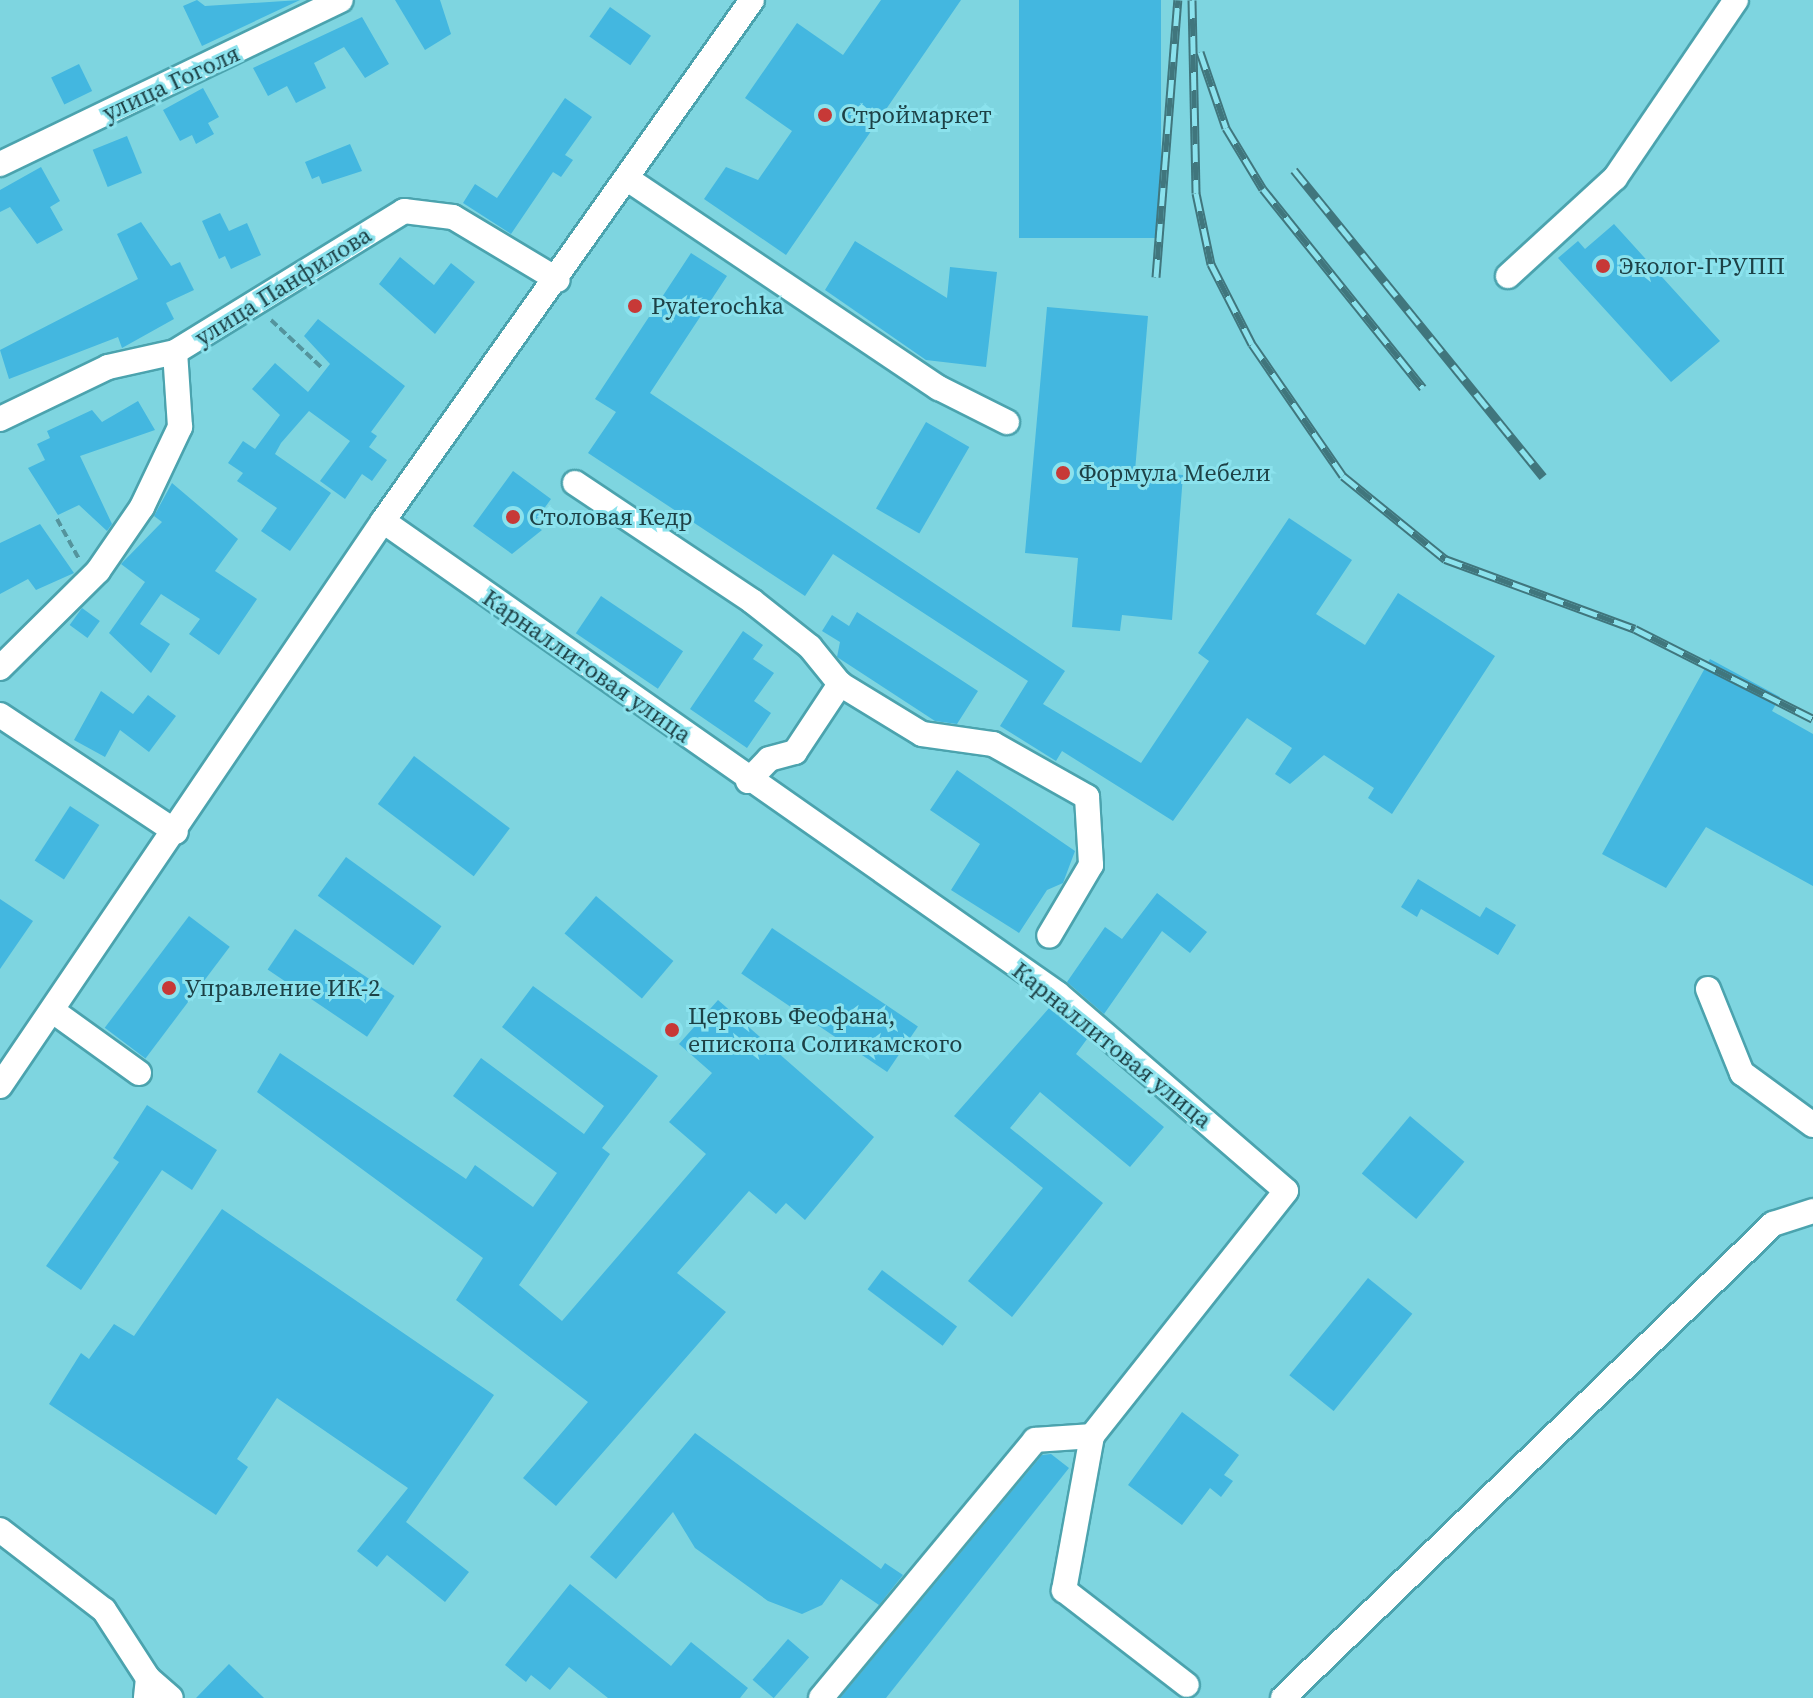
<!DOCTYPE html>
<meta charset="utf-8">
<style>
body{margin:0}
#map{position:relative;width:1813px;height:1698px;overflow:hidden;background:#7ed5e0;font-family:"Source Serif 4",serif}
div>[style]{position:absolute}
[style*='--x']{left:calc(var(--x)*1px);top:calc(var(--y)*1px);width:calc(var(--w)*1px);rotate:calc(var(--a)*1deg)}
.building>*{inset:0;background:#43b7e0;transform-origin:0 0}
.path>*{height:4px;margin-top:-2px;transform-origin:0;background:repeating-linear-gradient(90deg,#54949d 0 8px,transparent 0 12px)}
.roads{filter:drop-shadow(2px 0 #4ba3ae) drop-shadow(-2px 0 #4ba3ae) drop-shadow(0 2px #4ba3ae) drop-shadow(0 -2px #4ba3ae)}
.minor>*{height:24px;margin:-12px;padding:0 12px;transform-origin:12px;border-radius:12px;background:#fff}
.rail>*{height:9px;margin-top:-4.5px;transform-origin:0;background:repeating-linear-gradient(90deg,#8be2ed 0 18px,#40767d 0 36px);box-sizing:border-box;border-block:2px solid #40767d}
.dots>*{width:22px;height:22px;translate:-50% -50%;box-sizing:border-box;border:4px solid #8be2ed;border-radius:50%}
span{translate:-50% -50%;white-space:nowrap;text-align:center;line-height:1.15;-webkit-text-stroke:6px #8be2ed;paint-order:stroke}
.street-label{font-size:24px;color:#1d4146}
.poi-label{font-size:24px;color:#1d4146}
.left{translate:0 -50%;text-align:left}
</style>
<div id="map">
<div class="building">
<i style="clip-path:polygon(197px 0,205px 6px,300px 0,202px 46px,183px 6px)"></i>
<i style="clip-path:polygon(395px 0,440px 0,451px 34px,425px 50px)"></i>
<i style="clip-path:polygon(881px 0,961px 0,786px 255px,704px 199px,726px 167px,758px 180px,792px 131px,745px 98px,797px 23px,843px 55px)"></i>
<i style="left:1019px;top:0;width:142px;height:238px"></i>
<i style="left:610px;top:7px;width:50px;height:36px;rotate:35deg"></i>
<i style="clip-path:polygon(362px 17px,389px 64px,365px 78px,344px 47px,314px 63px,326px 88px,296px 103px,287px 86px,268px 96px,253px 68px)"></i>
<i style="left:79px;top:64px;width:30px;height:31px;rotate:64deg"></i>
<i style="clip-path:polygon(203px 88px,219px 117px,208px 123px,214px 134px,196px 144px,192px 135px,180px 141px,163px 110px)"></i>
<i style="clip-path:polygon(565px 98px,592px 117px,565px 155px,573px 160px,561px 177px,553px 172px,511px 234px,463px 203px,475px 184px,497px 198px)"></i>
<i style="left:127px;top:136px;width:40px;height:37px;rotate:68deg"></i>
<i style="clip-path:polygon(350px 144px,362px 171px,322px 184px,319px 176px,312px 179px,305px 162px)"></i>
<i style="clip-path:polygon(41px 167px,60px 201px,50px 207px,63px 230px,37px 244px,10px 207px,0 212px,0 190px)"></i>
<i style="clip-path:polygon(220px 213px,229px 231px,247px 223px,261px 255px,231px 269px,225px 256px,219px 259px,202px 221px)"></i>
<i style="clip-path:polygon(141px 222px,171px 266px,180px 262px,194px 290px,166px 303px,174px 319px,122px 348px,118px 337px,9px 379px,0 350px,138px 279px,117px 234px)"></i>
<i style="clip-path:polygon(1614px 224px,1720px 341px,1671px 382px,1558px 258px,1578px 241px,1585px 249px)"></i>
<i style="clip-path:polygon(855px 241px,947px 298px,950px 267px,997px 272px,986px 367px,926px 360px,825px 290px)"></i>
<i style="clip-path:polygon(691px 253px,727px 276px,650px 393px,1065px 671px,1043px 704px,1141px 763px,1209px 661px,1198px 653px,1289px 518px,1352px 560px,1316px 614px,1365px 645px,1398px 593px,1495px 656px,1392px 814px,1368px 798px,1374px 788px,1324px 755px,1290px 784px,1275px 774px,1292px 748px,1247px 718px,1173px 821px,1062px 751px,1056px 761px,1000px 726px,1028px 681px,833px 554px,805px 596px,588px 453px,616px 412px,595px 399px)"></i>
<i style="clip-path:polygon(400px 257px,434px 285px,451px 263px,475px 282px,435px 334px,379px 284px)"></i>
<i style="clip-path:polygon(1047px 307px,1148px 316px,1135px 471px,1183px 475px,1172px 620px,1122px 615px,1120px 631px,1072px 627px,1078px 558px,1025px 553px)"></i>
<i style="clip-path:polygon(318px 319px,405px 386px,371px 432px,377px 436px,369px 447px,387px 460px,372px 481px,362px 474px,345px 499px,320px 481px,350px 441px,309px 411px,281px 443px,275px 454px,331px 493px,290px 551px,261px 531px,277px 508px,237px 481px,243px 473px,228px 463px,243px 441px,255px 449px,280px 415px,252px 389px,275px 363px,308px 392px,330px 364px,304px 336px)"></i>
<i style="clip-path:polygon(138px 401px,155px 430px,80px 456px,112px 524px,107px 531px,79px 505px,58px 515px,28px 468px,45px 460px,37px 444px,50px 438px,47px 431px,92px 410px,102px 422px)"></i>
<i style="left:926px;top:422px;width:50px;height:100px;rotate:30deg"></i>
<i style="clip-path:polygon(513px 471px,551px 499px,533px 524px,542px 530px,512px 554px,473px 526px)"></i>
<i style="clip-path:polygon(172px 483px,238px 539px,215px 571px,257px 599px,219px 655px,189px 634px,200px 619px,161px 594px,140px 624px,170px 644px,151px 673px,109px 633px,145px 582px,121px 564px,162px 522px,154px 516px)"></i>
<i style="clip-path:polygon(40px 524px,74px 573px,36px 590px,28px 579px,0 594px,0 543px)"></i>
<i style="left:601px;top:596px;width:99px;height:45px;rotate:34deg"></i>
<i style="left:82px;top:608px;width:22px;height:21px;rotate:36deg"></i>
<i style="clip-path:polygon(857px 612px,978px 691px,957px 724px,935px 721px,837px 657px,840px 642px,822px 631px,832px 615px,849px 626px)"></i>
<i style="clip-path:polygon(743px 631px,763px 645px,753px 659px,774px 673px,754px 701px,771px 713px,747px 748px,690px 709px)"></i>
<i style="clip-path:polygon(1710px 659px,1780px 697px,1772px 711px,1813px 734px,1813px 886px,1706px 827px,1666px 888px,1602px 854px)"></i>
<i style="clip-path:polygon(101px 691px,133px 714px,148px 695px,176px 716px,149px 752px,120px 730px,105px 757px,74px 740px)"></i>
<i style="left:414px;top:756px;width:120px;height:60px;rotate:37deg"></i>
<i style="clip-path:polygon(957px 770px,1075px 851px,1063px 883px,1047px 890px,1019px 933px,951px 890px,980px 844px,930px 810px)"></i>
<i style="left:70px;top:806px;width:35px;height:65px;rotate:33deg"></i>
<i style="left:346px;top:857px;width:118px;height:48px;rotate:36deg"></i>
<i style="clip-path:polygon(1418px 879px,1480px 917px,1486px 907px,1516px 925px,1498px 955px,1421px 909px,1417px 917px,1401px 907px)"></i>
<i style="clip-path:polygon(1157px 893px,1207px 932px,1190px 953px,1162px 931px,1104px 1014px,1067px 982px,1105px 927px,1122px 939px)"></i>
<i style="left:596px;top:896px;width:101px;height:49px;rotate:40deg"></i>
<i style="clip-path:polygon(0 899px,33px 921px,0 969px)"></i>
<i style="left:189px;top:916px;width:51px;height:140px;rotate:37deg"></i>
<i style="left:772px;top:928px;width:176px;height:55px;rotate:34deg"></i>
<i style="left:295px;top:929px;width:120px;height:49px;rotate:34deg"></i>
<i style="clip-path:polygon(533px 986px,658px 1076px,602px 1148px,610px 1154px,519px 1285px,562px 1321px,706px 1154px,669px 1122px,712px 1073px,679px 1044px,718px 1000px,874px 1137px,805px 1220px,786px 1203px,776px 1214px,749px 1191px,677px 1273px,726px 1312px,556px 1506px,523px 1478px,588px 1402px,456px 1300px,483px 1258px,257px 1092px,280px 1053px,466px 1179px,475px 1165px,533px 1207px,557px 1173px,453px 1096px,481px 1058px,584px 1134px,604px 1106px,502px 1027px)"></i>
<i style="clip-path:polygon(1050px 1007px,1087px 1039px,1076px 1054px,1164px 1127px,1130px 1167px,1040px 1092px,1010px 1128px,1103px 1203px,1012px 1317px,968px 1281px,1043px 1188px,954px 1116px)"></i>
<i style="clip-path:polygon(147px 1105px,217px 1150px,192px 1190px,162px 1170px,81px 1290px,46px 1266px,119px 1162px,113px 1158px)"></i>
<i style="left:1410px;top:1116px;width:71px;height:75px;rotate:40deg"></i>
<i style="clip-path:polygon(222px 1209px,494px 1395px,406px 1522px,469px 1572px,445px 1602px,387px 1555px,377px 1567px,357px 1551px,408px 1488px,277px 1398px,237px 1459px,248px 1467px,216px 1515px,49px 1404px,81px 1353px,89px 1359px,114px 1324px,134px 1336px)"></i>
<i style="left:882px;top:1270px;width:94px;height:24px;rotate:37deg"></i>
<i style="left:1368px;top:1278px;width:57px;height:125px;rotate:39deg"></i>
<i style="clip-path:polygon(1182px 1412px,1239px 1455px,1224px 1475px,1233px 1481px,1221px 1497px,1210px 1488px,1182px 1525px,1128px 1485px)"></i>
<i style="clip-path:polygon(695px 1433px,881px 1569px,885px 1563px,903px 1575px,879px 1605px,841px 1579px,822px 1605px,802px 1614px,768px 1601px,695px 1548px,673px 1512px,616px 1579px,590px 1557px)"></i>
<i style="clip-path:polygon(1051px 1454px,1069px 1468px,886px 1698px,840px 1698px,1042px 1455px)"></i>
<i style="clip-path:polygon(570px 1584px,671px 1666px,691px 1642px,748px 1688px,740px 1698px,608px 1698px,569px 1667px,550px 1690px,531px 1675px,526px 1682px,505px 1665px)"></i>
<i style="left:788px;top:1639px;width:28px;height:54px;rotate:41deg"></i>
<i style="clip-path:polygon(229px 1664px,264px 1698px,196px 1698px)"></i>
</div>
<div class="path">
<i style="--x:271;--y:320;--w:69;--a:43.2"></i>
<i style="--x:57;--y:519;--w:46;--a:61.2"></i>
</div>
<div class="roads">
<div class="minor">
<i style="--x:0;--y:164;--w:378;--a:-25.7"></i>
<i style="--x:629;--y:180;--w:373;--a:33.9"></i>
<i style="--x:939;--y:388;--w:76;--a:26.6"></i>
<i style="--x:1508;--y:276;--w:145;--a:-42.5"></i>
<i style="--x:1615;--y:178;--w:215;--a:-55.8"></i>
<i style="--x:0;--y:419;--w:120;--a:-25.7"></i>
<i style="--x:108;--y:367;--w:69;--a:-12.6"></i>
<i style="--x:175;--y:352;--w:269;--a:-31.6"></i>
<i style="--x:404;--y:211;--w:49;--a:7"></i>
<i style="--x:453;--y:217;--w:122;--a:31"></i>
<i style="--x:575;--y:483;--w:213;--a:33.7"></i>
<i style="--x:752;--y:601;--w:74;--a:38.4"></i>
<i style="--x:810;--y:647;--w:48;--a:51"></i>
<i style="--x:840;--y:684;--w:96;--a:31.4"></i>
<i style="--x:922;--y:734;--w:72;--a:8"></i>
<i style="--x:993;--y:744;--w:108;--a:29.4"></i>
<i style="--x:1087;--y:797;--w:68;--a:86.6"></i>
<i style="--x:1091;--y:865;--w:82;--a:120.6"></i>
<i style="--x:383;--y:521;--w:824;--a:35.02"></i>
<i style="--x:1058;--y:994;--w:301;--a:40.8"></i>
<i style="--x:1286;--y:1191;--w:313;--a:128.4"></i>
<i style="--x:1092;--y:1436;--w:157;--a:100.3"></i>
<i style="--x:1064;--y:1590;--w:155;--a:37.7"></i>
<i style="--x:0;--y:668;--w:138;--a:-44.7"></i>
<i style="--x:98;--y:571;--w:78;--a:-55.5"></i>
<i style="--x:142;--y:507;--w:89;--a:-64.6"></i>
<i style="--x:180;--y:427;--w:75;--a:-93.8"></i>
<i style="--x:0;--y:715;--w:211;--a:33.6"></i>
<i style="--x:748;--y:781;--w:30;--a:-46"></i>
<i style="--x:769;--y:759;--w:27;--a:-15"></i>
<i style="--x:795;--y:752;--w:82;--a:-56.5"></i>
<i style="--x:1708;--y:989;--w:91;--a:68"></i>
<i style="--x:1742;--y:1073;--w:88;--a:36.2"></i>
<i style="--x:53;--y:1011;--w:106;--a:35.8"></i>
<i style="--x:0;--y:1086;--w:683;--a:-55.87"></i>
<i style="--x:383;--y:521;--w:638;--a:-54.69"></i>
<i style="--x:0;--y:1530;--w:131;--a:37.6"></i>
<i style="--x:104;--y:1610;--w:81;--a:57.1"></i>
<i style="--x:148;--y:1678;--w:20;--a:96"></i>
<i style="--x:148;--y:1678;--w:30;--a:41"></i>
<i style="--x:821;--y:1698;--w:335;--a:-50.3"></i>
<i style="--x:1035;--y:1440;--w:57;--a:-4"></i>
<i style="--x:1283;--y:1698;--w:682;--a:-44.05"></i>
<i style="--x:1773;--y:1224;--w:42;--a:-18"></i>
</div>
</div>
<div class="rail">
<i style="--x:1192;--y:0;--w:193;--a:88.8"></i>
<i style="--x:1196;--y:193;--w:73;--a:78.1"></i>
<i style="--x:1211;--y:264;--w:90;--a:62.9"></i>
<i style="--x:1252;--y:344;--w:160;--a:55.4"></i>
<i style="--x:1343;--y:476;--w:132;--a:39.1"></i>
<i style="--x:1445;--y:559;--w:202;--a:20.2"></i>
<i style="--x:1635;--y:629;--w:199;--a:26.8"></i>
<i style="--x:1200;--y:52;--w:80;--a:71.1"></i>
<i style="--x:1226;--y:128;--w:71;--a:58.8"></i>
<i style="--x:1263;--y:189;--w:255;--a:51.2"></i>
<i style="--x:1294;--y:170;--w:395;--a:50.9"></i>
<i style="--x:1156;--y:277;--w:278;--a:-85.5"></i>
</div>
<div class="dots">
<i style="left:825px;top:115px;background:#c73937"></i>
<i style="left:1603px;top:266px;background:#c73937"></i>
<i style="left:635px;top:306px;background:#c73937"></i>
<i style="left:1063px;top:473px;background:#c73937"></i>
<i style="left:513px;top:517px;background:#c73937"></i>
<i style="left:169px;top:988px;background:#c73937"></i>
<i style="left:672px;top:1030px;background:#c73937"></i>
</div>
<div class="street-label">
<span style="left:171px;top:83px;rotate:-25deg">улица Гоголя</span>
<span style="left:283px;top:286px;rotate:-32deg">улица Панфилова</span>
<span style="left:587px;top:666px;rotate:35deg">Карналлитовая улица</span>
<span style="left:1112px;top:1045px;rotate:39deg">Карналлитовая улица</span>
</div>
<div class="poi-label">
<span class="left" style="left:841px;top:115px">Строймаркет</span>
<span class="left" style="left:1619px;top:266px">Эколог-ГРУПП</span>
<span class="left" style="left:651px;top:306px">Pyaterochka</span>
<span class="left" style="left:1079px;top:473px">Формула Мебели</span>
<span class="left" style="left:529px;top:517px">Столовая Кедр</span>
<span class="left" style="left:185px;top:988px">Управление ИК-2</span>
<span class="left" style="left:688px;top:1030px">Церковь Феофана,<br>епископа Соликамского</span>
</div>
</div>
